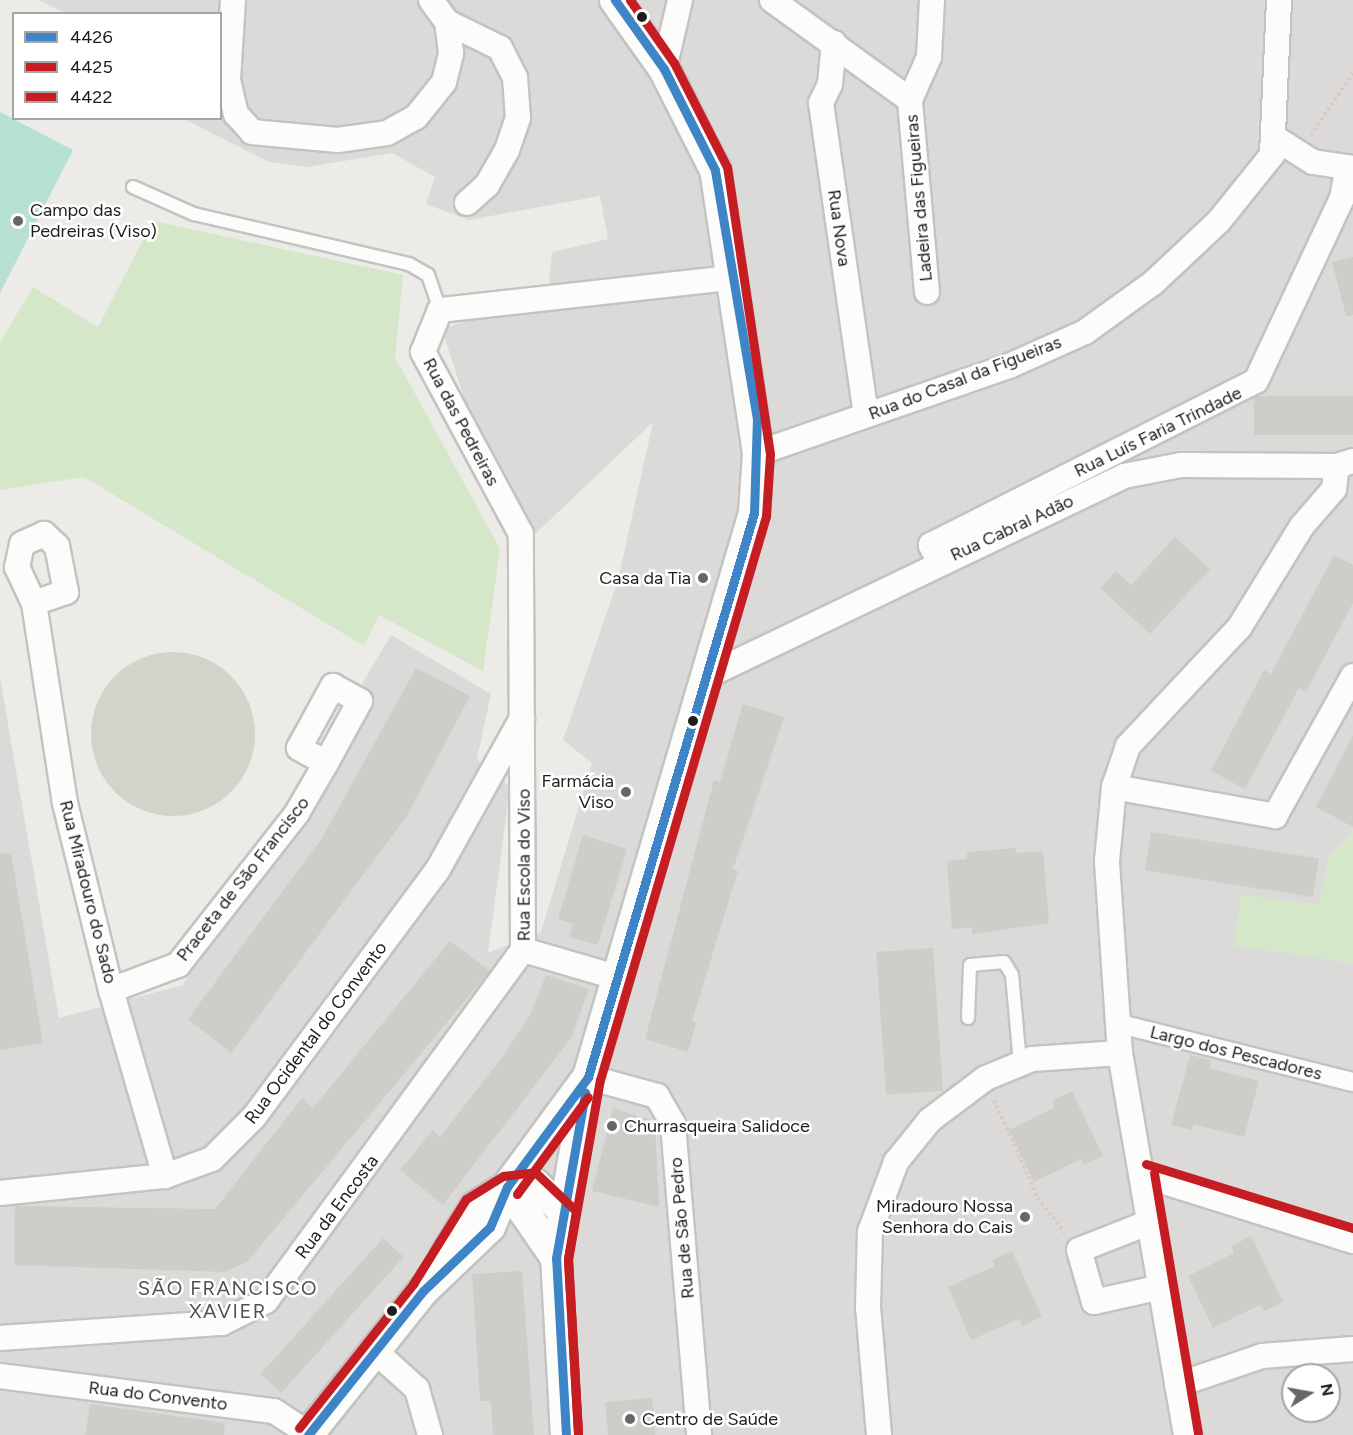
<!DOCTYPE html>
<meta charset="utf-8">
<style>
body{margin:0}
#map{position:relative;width:1353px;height:1435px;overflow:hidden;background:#ecebe7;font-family:Figtree,sans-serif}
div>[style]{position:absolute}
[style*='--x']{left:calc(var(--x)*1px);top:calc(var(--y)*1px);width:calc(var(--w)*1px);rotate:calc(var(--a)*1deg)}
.residential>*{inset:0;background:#dbdad8}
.construction>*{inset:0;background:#d3d4c9}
.round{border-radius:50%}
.grass>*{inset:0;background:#d4e7c8}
.pitch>*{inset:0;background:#b6e0d4}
.building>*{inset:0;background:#cfcdca;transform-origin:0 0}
.path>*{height:4px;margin-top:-2px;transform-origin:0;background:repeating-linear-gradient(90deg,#d5cbc7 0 3px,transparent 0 6px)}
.roads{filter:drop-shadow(2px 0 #c3c3c1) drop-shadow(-2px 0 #c3c3c1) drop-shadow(0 2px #c3c3c1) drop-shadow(0 -2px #c3c3c1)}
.service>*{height:12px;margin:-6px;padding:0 6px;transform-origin:6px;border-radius:6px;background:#fcfcfb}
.pedestrian>*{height:18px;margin:-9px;padding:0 9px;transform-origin:9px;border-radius:9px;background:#fcfcfb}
.minor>*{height:24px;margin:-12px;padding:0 12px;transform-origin:12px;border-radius:12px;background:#fcfcfb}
.tertiary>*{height:30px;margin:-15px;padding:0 15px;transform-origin:15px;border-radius:15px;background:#fcfcfb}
.bus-1>*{height:9px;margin:-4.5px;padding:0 4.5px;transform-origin:4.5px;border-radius:4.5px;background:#3d85c6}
.bus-2>*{height:9px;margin:-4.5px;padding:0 4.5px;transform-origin:4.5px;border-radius:4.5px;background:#c61d23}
.bus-3>*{height:9px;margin:-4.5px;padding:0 4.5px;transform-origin:4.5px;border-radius:4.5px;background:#c61d23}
.dots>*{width:16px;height:16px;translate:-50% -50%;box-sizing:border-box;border:3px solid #fff;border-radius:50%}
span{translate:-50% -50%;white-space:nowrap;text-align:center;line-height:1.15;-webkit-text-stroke:5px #fff;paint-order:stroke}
.street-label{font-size:18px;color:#1e1e1e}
.poi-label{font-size:18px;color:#1e1e1e}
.left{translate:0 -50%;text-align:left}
.right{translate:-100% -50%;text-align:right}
.neighbourhood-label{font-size:20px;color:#515151;letter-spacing:1.5px}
.legend{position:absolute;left:12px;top:12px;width:210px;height:108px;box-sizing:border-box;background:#fff;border:2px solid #a5a5a5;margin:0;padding:8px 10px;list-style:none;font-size:18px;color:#1e1e1e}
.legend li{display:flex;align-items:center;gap:12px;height:30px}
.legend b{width:30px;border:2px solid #a5a5a5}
.north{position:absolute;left:1281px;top:1363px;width:60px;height:60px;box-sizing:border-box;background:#fff;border:2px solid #a5a5a5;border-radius:50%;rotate:79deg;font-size:16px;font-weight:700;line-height:24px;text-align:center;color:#1e1e1e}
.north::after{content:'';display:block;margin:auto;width:21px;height:27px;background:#666664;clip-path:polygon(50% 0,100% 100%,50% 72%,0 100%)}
</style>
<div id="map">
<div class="residential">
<i style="clip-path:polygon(evenodd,39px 0,1353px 0,1353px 830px,1329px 858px,1319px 904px,1234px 945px,1353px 963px,1353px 1435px,0 1435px,0 678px,59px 1018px,183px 985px,391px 635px,491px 694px,477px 759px,510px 787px,488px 953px,541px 932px,592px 763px,563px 740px,618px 580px,653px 422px,534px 535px,472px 423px,442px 329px,548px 295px,552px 252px,608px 239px,600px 196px,469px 220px,426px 204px,435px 177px,392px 153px,307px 167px,269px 162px,184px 119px,220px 118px,220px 14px,65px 13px,39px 0,1293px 1375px,1329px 1375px,1329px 1411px,1293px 1411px,1293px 1375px)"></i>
</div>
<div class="construction">
<i class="round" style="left:91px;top:652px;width:164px;height:164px"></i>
</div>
<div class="grass">
<i style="clip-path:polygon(153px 221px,403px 275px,395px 357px,500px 549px,483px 671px,379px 615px,364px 646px,84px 477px,0 490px,0 342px,33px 287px,98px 327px)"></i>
<i style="clip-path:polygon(1353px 830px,1353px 963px,1234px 945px,1241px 895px,1319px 904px,1329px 858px)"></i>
</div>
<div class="pitch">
<i style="clip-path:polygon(0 112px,73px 150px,0 293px)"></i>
</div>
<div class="building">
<i style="clip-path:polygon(1353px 257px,1353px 315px,1346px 316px,1332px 262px)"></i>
<i style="left:1353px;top:396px;width:39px;height:99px;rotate:90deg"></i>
<i style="clip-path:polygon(1175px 537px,1210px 569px,1150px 634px,1100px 588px,1116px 571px,1131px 585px)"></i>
<i style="clip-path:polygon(1334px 555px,1353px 565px,1353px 603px,1306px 692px,1299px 688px,1245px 789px,1211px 771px,1264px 670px,1271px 674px)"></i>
<i style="clip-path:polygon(416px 668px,470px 696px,407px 816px,231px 1053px,188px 1019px,322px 838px)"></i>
<i style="clip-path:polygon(743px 704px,784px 717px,733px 869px,738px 871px,692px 1021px,696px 1023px,688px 1052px,645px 1039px,714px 780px,720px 782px)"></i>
<i style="clip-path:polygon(1353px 735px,1353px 827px,1316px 807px)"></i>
<i style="left:1151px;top:832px;width:170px;height:39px;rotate:9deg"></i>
<i style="clip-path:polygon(583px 835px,627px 849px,598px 945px,569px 937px,573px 924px,558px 919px)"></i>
<i style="clip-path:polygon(1016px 848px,1016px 853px,1043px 851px,1049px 923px,972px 934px,972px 927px,952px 929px,947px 861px,967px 859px,967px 852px)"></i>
<i style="clip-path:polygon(11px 853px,43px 1043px,0 1050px,0 854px)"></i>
<i style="clip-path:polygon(450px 941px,490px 971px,248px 1261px,225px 1272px,14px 1265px,15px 1206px,215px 1209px,302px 1098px,313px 1108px)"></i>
<i style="left:933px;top:948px;width:143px;height:57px;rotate:86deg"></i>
<i style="clip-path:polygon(546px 975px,589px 989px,571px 1038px,443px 1205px,400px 1170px,433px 1130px,440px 1137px,502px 1057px,529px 1017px)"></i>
<i style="clip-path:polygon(1190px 1055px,1211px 1060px,1209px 1068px,1259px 1081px,1244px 1137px,1193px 1124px,1192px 1130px,1171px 1125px)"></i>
<i style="clip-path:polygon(1072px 1091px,1103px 1156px,1084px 1165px,1081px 1159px,1034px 1182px,1009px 1130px,1055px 1107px,1052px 1101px)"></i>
<i style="clip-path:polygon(613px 1108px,655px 1121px,659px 1207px,592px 1191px)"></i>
<i style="clip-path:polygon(1251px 1236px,1283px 1302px,1264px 1311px,1260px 1305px,1213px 1328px,1188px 1276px,1234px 1253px,1232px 1246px)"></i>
<i style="left:383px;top:1238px;width:28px;height:183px;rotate:42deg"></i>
<i style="clip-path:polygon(1012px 1251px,1042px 1317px,1022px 1326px,1019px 1319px,971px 1340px,948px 1287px,995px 1266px,992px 1260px)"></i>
<i style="clip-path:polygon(522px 1271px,534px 1435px,493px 1435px,491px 1401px,480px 1401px,472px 1274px)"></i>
<i style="left:652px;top:1398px;width:37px;height:47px;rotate:85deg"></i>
<i style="clip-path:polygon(90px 1404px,225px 1423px,224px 1435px,85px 1435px)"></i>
</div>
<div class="path">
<i style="--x:1311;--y:135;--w:75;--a:-55.9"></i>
<i style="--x:994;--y:1100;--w:107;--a:65.8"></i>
<i style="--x:1038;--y:1198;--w:44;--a:52.4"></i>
</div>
<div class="roads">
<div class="service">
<i style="--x:133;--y:187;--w:67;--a:23.9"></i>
<i style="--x:194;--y:214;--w:221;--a:13.1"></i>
<i style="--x:409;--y:264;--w:22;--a:30"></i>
<i style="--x:428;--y:275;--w:37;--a:71"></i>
<i style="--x:968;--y:1018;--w:53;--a:-87.8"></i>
<i style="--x:970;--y:965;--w:34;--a:-5"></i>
<i style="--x:1004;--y:962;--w:15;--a:58"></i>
<i style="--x:1012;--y:975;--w:88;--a:84.8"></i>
</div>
<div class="pedestrian">
<i style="--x:1120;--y:1024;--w:240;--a:14"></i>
</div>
<div class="minor">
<i style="--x:233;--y:0;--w:80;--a:93.6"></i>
<i style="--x:228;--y:80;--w:35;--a:77"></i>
<i style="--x:236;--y:114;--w:24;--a:48"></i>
<i style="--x:252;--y:132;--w:86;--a:5.3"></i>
<i style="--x:338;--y:140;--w:49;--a:-8.1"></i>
<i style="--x:387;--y:133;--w:33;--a:-29"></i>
<i style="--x:416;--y:117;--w:45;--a:-51.3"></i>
<i style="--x:444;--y:82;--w:30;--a:-76"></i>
<i style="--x:451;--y:53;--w:31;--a:-97"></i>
<i style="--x:447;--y:22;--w:27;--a:-126"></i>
<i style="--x:772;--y:0;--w:170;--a:35.9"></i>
<i style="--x:447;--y:22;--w:59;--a:26.1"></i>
<i style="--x:500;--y:48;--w:33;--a:63"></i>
<i style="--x:515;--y:77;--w:41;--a:85.8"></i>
<i style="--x:518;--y:118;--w:34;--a:109"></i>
<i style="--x:507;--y:150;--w:40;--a:119.7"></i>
<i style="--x:487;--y:185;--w:27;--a:138"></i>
<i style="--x:834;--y:43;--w:41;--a:95.6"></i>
<i style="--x:830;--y:84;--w:21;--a:115"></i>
<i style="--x:821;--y:103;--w:315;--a:81.8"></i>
<i style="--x:664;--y:69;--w:71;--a:-76.9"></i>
<i style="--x:1275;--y:138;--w:45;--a:32.3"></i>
<i style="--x:1313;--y:162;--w:40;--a:8.5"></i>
<i style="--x:927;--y:292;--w:193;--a:-95.1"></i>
<i style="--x:910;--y:100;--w:47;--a:-66.2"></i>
<i style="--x:929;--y:57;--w:57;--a:-87"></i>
<i style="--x:758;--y:453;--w:266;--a:-19.1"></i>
<i style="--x:1009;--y:366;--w:83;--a:-24.1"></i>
<i style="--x:1085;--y:332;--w:84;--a:-35.8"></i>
<i style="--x:1153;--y:283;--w:91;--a:-43.2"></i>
<i style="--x:1219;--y:221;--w:85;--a:-51.2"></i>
<i style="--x:1272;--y:155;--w:155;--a:-87.4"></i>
<i style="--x:939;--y:561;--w:18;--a:-117"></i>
<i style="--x:931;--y:545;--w:364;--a:-26.8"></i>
<i style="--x:1256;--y:381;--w:202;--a:-64.8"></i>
<i style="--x:1342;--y:198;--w:31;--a:-79"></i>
<i style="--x:34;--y:603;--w:34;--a:-19"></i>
<i style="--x:66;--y:592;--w:47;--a:-101.1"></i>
<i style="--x:57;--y:546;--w:18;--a:-137"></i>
<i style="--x:44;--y:534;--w:24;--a:156"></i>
<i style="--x:22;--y:544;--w:24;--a:102"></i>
<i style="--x:17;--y:567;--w:40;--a:65"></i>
<i style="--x:34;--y:603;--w:202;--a:81.2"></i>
<i style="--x:65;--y:803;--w:193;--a:76.2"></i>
<i style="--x:111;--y:990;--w:194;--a:73.8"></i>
<i style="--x:709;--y:675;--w:460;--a:-25.6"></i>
<i style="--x:1124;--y:476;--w:58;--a:-10.9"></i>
<i style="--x:1181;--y:465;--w:156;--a:0.4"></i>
<i style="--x:1337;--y:466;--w:16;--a:-18"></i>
<i style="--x:1114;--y:787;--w:164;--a:10.2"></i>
<i style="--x:1275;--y:816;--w:160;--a:-60.9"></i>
<i style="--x:619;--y:978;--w:100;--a:-163.7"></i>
<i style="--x:523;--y:950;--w:416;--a:-90.3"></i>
<i style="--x:521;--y:534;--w:207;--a:-118.3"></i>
<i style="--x:423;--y:352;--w:45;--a:-68"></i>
<i style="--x:440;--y:310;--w:294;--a:-6.3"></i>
<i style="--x:111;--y:990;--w:72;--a:-20.5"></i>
<i style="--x:178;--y:965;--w:193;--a:-51.9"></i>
<i style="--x:297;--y:813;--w:58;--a:-59.9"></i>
<i style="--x:326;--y:763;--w:31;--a:-151"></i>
<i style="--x:299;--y:748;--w:71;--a:-61.3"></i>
<i style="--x:333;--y:686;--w:31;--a:29"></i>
<i style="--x:360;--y:701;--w:71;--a:118.7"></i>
<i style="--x:588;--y:1077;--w:72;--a:15.4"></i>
<i style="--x:657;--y:1096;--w:32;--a:60"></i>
<i style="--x:673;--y:1124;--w:312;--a:85.2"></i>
<i style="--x:1142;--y:1175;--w:221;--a:17.4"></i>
<i style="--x:0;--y:1193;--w:166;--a:-5.9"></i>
<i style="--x:165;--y:1176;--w:50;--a:-19.9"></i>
<i style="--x:212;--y:1159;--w:59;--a:-45"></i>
<i style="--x:254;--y:1117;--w:307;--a:-53.4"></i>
<i style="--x:437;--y:871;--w:175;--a:-60.9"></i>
<i style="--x:1150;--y:1222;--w:76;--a:158.5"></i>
<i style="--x:1079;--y:1250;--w:54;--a:73.9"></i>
<i style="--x:1094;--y:1302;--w:69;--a:-12.6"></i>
<i style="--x:0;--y:1338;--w:223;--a:-3.9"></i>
<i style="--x:222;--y:1323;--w:49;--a:-26.6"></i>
<i style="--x:266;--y:1301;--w:435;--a:-53.8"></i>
<i style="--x:376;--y:1352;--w:55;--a:42.1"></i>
<i style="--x:417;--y:1389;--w:48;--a:74.2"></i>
<i style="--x:0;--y:1376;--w:276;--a:7.3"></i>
<i style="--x:274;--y:1411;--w:42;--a:33.3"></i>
<i style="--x:1177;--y:1385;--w:90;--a:-18.8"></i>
<i style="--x:1262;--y:1356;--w:91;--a:-4.4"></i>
<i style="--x:879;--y:1435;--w:128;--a:-94.9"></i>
<i style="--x:868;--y:1307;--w:75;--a:-88.5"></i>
<i style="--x:870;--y:1232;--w:75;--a:-69.6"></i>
<i style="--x:896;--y:1162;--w:54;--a:-51"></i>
<i style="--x:930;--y:1120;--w:70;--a:-36.9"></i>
<i style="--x:986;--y:1078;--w:50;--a:-22.4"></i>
<i style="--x:1032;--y:1059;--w:88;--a:-3.9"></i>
<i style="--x:1186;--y:1435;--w:388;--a:-99.8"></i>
<i style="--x:1120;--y:1053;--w:192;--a:-93.9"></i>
<i style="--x:1107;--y:861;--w:74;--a:-84.6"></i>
<i style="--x:1114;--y:787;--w:43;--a:-71.1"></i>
<i style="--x:1128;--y:746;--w:162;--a:-46.8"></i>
<i style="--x:1239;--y:628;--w:120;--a:-58.3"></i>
<i style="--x:1302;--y:526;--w:49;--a:-49.1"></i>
<i style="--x:1334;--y:489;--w:23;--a:-83"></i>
</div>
<div class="tertiary">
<i style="--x:507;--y:1187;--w:86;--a:55.4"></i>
<i style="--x:446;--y:1255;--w:56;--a:-58.9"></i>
<i style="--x:475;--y:1207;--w:38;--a:-32"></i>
<i style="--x:507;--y:1187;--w:28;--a:-6"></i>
<i style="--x:535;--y:1184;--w:40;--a:44"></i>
<i style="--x:308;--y:1435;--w:184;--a:-51.4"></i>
<i style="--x:423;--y:1291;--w:93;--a:-43.7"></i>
<i style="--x:490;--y:1227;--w:43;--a:-67"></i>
<i style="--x:507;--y:1187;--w:130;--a:-53.7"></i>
<i style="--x:566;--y:1435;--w:177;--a:-93.2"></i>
<i style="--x:556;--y:1258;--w:184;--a:-80"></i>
<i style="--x:588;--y:1077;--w:588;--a:-73.6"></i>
<i style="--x:754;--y:513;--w:60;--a:-86.2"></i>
<i style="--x:758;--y:453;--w:286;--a:-98.6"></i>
<i style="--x:715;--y:170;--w:113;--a:-116.8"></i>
<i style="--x:664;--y:69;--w:85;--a:-125.4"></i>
</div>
</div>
<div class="bus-1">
<i style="--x:308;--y:1435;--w:184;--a:-51.4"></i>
<i style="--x:423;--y:1291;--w:93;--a:-43.7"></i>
<i style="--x:490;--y:1227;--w:43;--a:-67"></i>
<i style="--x:507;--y:1187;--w:137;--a:-53.6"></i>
<i style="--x:588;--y:1077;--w:588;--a:-73.6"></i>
<i style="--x:754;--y:513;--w:94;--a:-88.2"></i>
<i style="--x:757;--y:419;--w:253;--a:-99.6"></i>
<i style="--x:715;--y:170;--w:113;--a:-116.8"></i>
<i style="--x:664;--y:69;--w:85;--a:-125.4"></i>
<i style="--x:566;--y:1435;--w:177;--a:-93.2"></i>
<i style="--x:556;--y:1258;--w:168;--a:-80"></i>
</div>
<div class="bus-2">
<i style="--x:517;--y:1194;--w:120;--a:-53.8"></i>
<i style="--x:578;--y:1434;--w:175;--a:-93.3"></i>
<i style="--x:568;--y:1259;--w:182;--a:-79.9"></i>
<i style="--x:600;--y:1080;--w:588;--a:-73.6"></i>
<i style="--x:766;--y:516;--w:62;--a:-86.3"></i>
<i style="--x:770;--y:454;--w:290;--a:-98.5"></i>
<i style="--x:727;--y:167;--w:117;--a:-117"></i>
<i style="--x:674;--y:63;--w:77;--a:-124.9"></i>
</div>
<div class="bus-3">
<i style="--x:1146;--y:1164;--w:217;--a:17.2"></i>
<i style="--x:1154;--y:1173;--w:264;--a:80.4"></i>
<i style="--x:299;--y:1428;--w:184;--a:-51.6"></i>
<i style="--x:413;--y:1284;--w:100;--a:-58.1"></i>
<i style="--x:466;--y:1199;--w:44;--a:-31.9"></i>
<i style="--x:503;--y:1176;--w:32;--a:-7"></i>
<i style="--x:535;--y:1172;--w:57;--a:43.6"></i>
<i style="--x:576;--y:1211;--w:49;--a:99.5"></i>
<i style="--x:568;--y:1259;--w:175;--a:86.7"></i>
</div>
<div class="dots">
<i style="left:642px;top:17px;background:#1e1e1e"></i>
<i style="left:18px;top:221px;background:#666664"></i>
<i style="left:703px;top:578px;background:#666664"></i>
<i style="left:693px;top:721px;background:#1e1e1e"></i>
<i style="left:626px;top:792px;background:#666664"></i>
<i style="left:612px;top:1126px;background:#666664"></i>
<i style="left:1025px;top:1217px;background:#666664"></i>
<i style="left:392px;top:1311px;background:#1e1e1e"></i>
<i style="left:630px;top:1419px;background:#666664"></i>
</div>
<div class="street-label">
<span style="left:919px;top:198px;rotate:-95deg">Ladeira das Figueiras</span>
<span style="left:839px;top:228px;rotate:82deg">Rua Nova</span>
<span style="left:965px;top:378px;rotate:-21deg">Rua do Casal da Figueiras</span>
<span style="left:461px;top:422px;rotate:62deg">Rua das Pedreiras</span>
<span style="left:1158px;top:432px;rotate:-26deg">Rua Luís Faria Trindade</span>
<span style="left:1012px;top:528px;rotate:-25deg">Rua Cabral Adão</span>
<span style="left:524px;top:865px;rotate:-90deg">Rua Escola do Viso</span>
<span style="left:243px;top:879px;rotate:-52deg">Praceta de São Francisco</span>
<span style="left:88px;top:892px;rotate:76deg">Rua Miradouro do Sado</span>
<span style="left:316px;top:1033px;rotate:-53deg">Rua Ocidental do Convento</span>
<span style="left:1236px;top:1053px;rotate:14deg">Largo dos Pescadores</span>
<span style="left:337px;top:1207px;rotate:-53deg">Rua da Encosta</span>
<span style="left:682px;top:1228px;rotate:-95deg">Rua de São Pedro</span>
<span style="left:158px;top:1396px;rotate:7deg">Rua do Convento</span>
</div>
<div class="poi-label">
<span class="left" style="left:30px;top:221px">Campo das<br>Pedreiras (Viso)</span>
<span class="right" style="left:691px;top:578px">Casa da Tia</span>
<span class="right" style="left:614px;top:792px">Farmácia<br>Viso</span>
<span class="left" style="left:624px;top:1126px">Churrasqueira Salidoce</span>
<span class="right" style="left:1013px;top:1217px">Miradouro Nossa<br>Senhora do Cais</span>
<span class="left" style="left:642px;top:1419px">Centro de Saúde</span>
</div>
<div class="neighbourhood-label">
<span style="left:228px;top:1300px">SÃO FRANCISCO<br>XAVIER</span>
</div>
<ul class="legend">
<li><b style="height:8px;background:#3d85c6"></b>4426</li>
<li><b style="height:8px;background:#c61d23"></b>4425</li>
<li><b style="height:8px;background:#c61d23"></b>4422</li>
</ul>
<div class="north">N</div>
</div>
